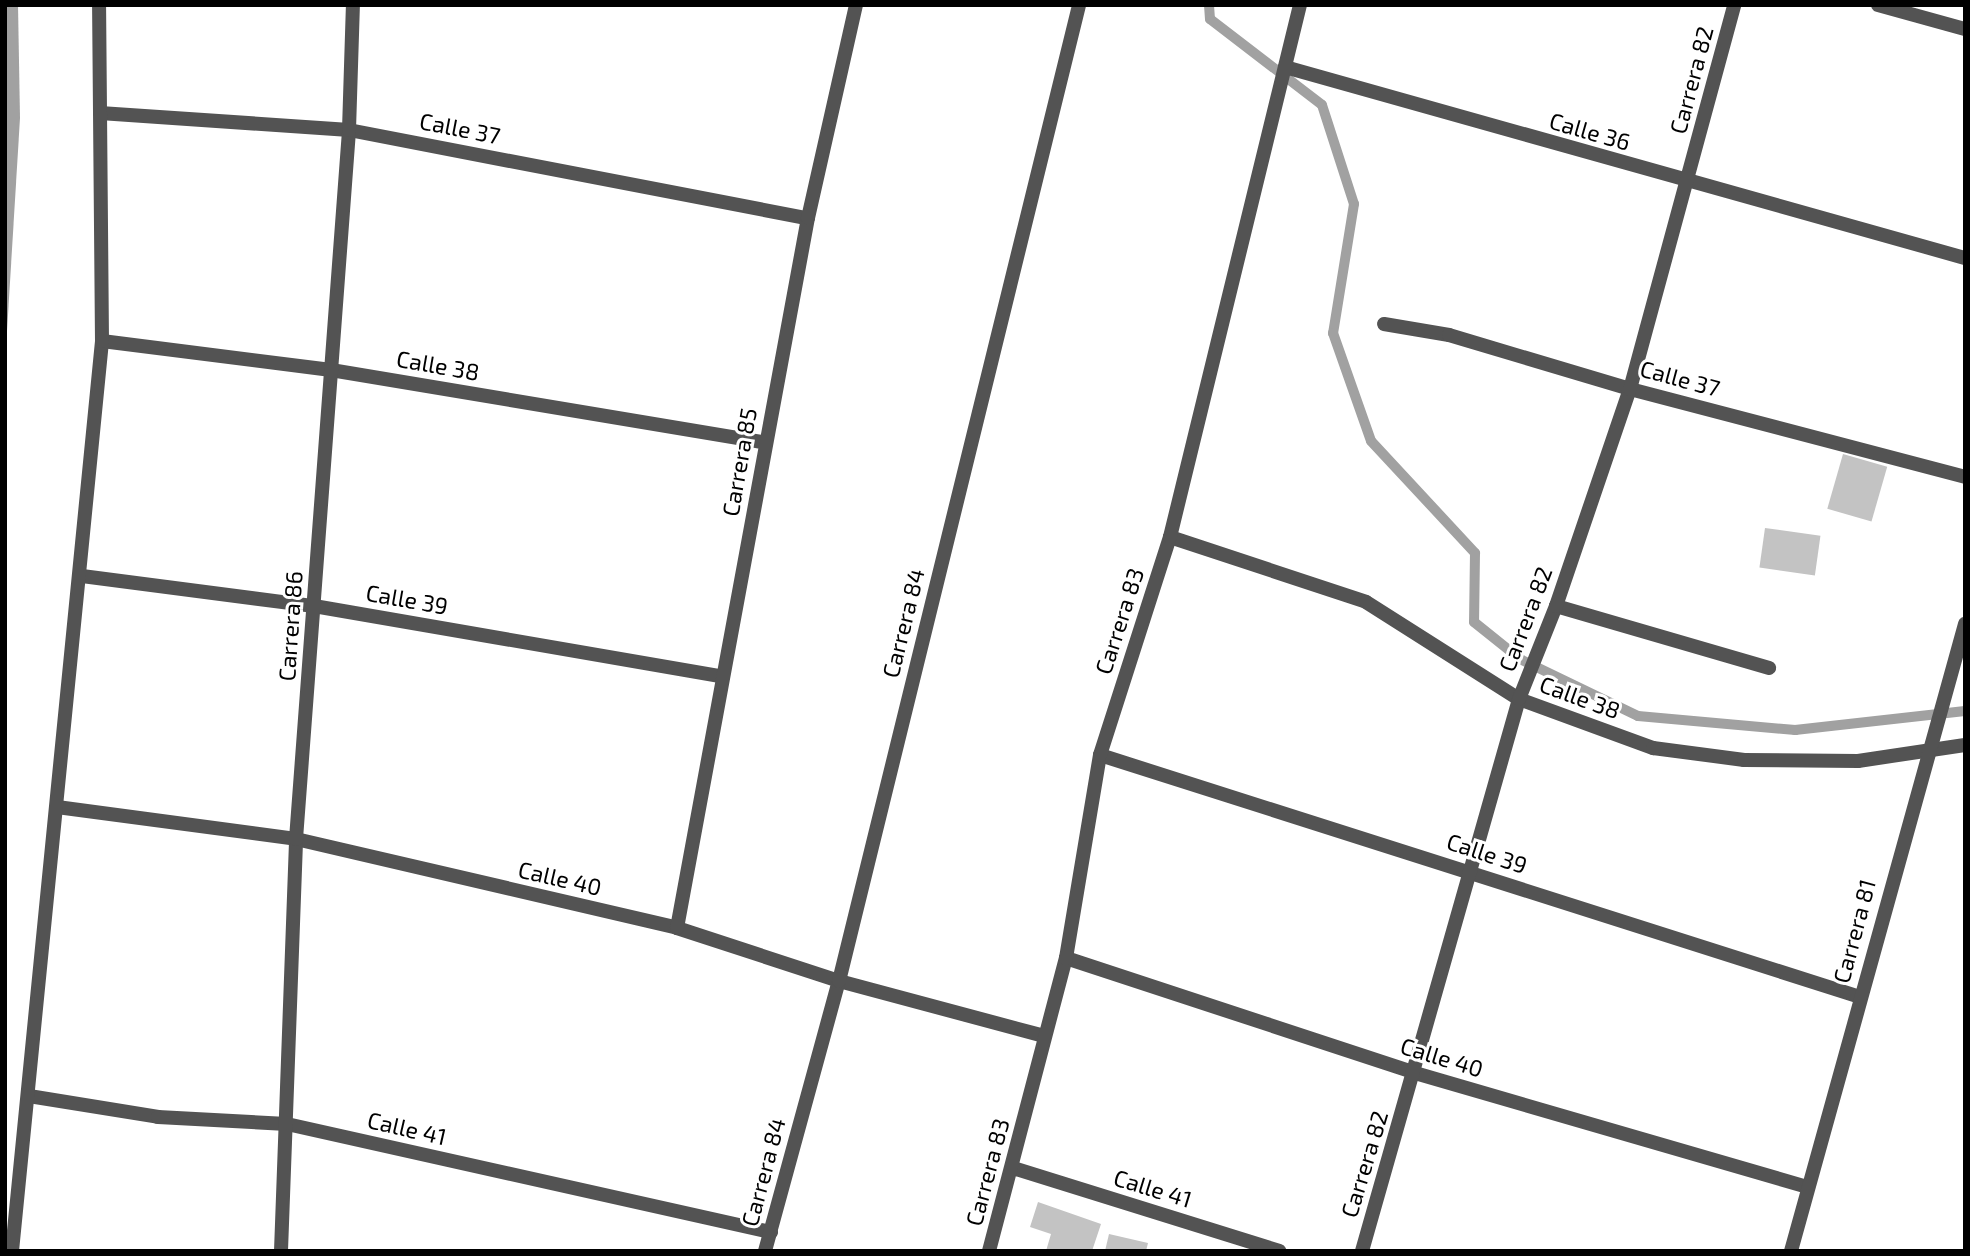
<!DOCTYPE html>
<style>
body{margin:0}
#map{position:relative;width:1970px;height:1256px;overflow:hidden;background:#fff;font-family:"Exo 2",sans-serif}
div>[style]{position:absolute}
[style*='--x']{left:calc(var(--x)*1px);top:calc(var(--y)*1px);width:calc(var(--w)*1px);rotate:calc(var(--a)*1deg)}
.water>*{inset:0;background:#a1a1a1}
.stream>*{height:10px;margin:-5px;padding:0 5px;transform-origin:5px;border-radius:5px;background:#a1a1a1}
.building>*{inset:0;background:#c3c3c3;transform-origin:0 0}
.street>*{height:14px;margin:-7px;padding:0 7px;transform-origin:7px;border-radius:7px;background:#535353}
span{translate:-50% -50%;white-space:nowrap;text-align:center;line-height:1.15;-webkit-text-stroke:6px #fff;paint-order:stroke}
.street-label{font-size:23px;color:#000}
.frame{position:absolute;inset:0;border:7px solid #000;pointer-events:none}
</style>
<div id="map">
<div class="water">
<i style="clip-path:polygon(5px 5px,18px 5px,20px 118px,5px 364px)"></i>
</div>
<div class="stream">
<i style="--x:1209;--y:5;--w:14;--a:86"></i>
<i style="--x:1210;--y:19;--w:141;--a:37.5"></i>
<i style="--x:1322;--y:105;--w:104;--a:72.1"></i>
<i style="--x:1354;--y:204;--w:131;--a:99.2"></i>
<i style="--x:1333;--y:333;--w:114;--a:70.6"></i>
<i style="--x:1371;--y:441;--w:153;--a:47.1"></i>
<i style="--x:1475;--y:553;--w:69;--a:90.8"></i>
<i style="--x:1474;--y:622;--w:59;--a:38.8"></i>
<i style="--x:1520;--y:659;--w:131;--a:25.8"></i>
<i style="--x:1638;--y:716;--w:158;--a:5.1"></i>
<i style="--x:1795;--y:730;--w:171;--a:-6.4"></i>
</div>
<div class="building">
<i style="left:1843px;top:454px;width:46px;height:57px;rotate:16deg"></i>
<i style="left:1765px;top:528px;width:56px;height:40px;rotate:8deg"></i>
<i style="clip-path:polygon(1038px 1202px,1101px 1224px,1092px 1251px,1046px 1251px,1051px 1234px,1030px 1227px)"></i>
<i style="clip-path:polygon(1109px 1234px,1148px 1243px,1146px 1251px,1105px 1251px)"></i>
</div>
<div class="street">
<i style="--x:1878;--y:5;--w:90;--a:15.4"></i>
<i style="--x:1285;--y:67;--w:706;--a:15.69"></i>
<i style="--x:100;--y:113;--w:250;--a:3.9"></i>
<i style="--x:349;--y:130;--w:467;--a:10.9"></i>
<i style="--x:1384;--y:324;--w:66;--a:9.6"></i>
<i style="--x:1449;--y:335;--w:189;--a:16.6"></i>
<i style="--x:1630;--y:389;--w:346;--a:14.7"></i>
<i style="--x:102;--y:341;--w:231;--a:7.2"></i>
<i style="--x:331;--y:370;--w:441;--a:9.5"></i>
<i style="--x:1170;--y:537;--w:206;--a:18.3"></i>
<i style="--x:1366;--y:602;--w:181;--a:32.4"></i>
<i style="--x:1519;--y:699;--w:143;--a:20.1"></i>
<i style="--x:1653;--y:748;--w:92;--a:7.5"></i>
<i style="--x:1744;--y:760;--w:114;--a:0.5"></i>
<i style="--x:1858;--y:761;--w:108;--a:-8.5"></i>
<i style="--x:82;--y:576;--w:234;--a:7.4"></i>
<i style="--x:314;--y:606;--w:415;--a:9.8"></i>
<i style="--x:1556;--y:606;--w:222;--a:16.2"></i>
<i style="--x:1100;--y:755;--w:798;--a:17.66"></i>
<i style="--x:57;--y:807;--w:241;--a:7.6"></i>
<i style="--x:296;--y:839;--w:391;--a:13.1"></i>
<i style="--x:677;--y:928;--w:170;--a:18.1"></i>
<i style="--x:839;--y:981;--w:212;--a:15"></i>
<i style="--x:677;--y:928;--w:722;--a:-79.55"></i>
<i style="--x:808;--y:218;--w:218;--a:-77.3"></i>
<i style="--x:1066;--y:958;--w:367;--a:18.2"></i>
<i style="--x:1415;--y:1073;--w:409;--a:16.2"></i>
<i style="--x:29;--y:1096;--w:131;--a:9.2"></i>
<i style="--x:158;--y:1117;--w:129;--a:3.1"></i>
<i style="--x:287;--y:1124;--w:496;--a:12.6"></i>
<i style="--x:1013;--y:1168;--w:279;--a:17.3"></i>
<i style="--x:12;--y:1251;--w:914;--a:-84.35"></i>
<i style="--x:102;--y:341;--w:336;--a:-90.5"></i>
<i style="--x:281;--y:1251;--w:412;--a:-87.9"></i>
<i style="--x:296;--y:839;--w:711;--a:-85.72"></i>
<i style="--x:349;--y:130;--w:125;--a:-88.2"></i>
<i style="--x:765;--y:1251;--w:280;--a:-74.7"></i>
<i style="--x:839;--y:981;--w:1005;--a:-76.18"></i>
<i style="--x:989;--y:1251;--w:303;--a:-75.3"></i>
<i style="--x:1066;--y:958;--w:206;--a:-80.5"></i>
<i style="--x:1100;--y:755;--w:229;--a:-72.2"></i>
<i style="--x:1170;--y:537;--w:548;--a:-76.27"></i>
<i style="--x:1362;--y:1251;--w:574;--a:-74.12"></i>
<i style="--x:1519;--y:699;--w:100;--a:-68.3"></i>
<i style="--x:1556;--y:606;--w:229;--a:-71.2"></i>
<i style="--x:1630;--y:389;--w:398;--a:-74.8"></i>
<i style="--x:1791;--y:1251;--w:651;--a:-74.49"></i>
</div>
<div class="street-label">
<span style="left:1691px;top:80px;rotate:-75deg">Carrera 82</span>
<span style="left:460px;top:128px;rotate:11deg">Calle 37</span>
<span style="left:1590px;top:131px;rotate:16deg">Calle 36</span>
<span style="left:438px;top:365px;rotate:10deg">Calle 38</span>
<span style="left:1680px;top:378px;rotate:15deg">Calle 37</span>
<span style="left:739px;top:462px;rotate:-80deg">Carrera 85</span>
<span style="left:407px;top:599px;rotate:10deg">Calle 39</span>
<span style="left:1525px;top:619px;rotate:-69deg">Carrera 82</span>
<span style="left:1119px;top:621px;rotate:-72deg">Carrera 83</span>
<span style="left:903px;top:623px;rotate:-76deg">Carrera 84</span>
<span style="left:290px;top:626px;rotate:-86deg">Carrera 86</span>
<span style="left:1580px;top:697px;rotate:20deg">Calle 38</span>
<span style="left:1487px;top:853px;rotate:18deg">Calle 39</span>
<span style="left:560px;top:878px;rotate:13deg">Calle 40</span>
<span style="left:1854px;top:931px;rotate:-75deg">Carrera 81</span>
<span style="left:1442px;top:1057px;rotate:17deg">Calle 40</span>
<span style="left:407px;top:1128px;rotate:13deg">Calle 41</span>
<span style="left:1364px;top:1164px;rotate:-73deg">Carrera 82</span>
<span style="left:763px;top:1172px;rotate:-75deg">Carrera 84</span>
<span style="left:987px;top:1172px;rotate:-75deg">Carrera 83</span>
<span style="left:1153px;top:1188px;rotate:17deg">Calle 41</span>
</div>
<div class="frame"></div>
</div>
